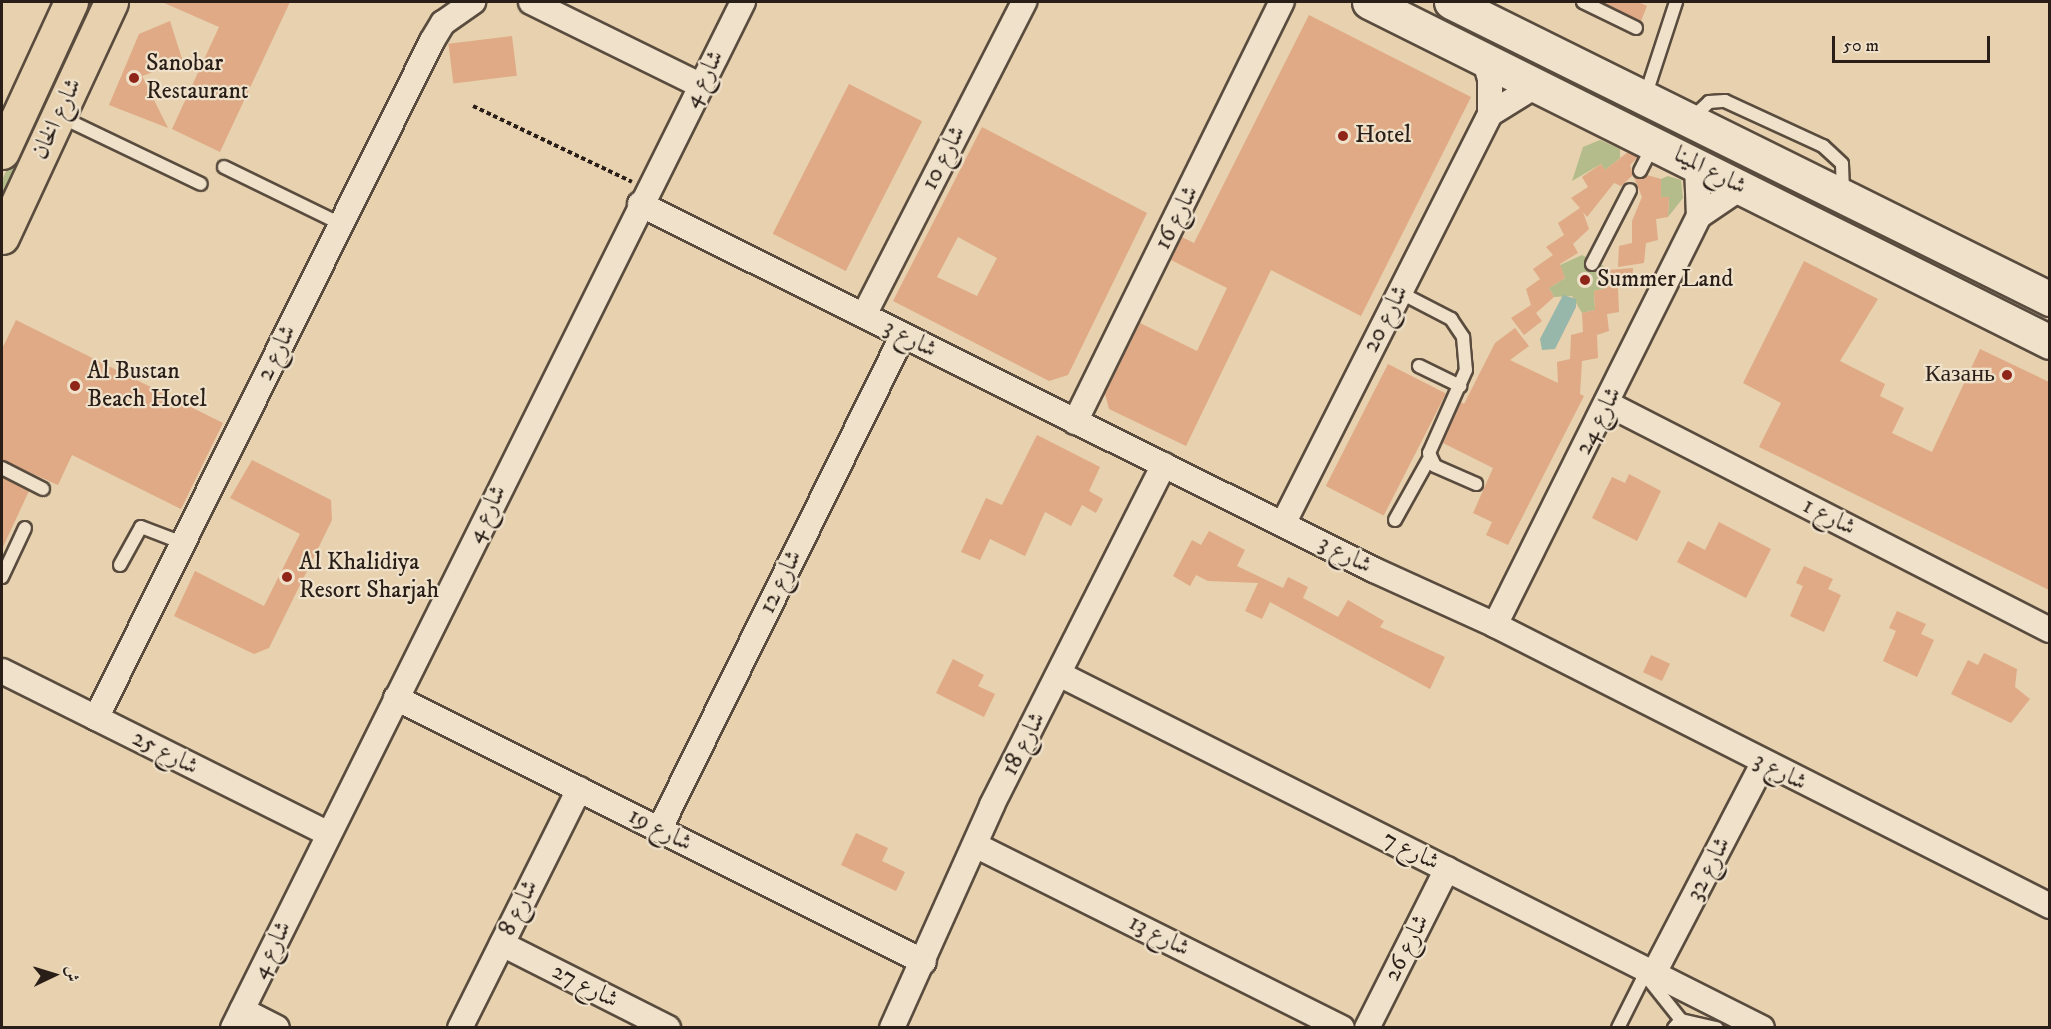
<!DOCTYPE html>
<meta charset="utf-8">
<style>
body{margin:0}
#map{position:relative;width:2051px;height:1029px;overflow:hidden;background:#e7d1ae;font-family:"IM FELL DW Pica",Amiri,serif}
div>[style]{position:absolute}
[style*='--x']{left:calc(var(--x)*1px);top:calc(var(--y)*1px);width:calc(var(--w)*1px);rotate:calc(var(--a)*1deg)}
.green>*{inset:0;background:#b4bc8b;transform-origin:0 0}
.water>*{inset:0;background:#97b7aa}
.building>*{inset:0;background:#dfaa85;transform-origin:0 0}
.path>*{height:4px;margin-top:-2px;transform-origin:0;background:repeating-linear-gradient(90deg,#2a1f18 0 4.5px,transparent 0 7.5px)}
.roads{filter:drop-shadow(2px 0 #594c3e) drop-shadow(-2px 0 #594c3e) drop-shadow(0 2px #594c3e) drop-shadow(0 -2px #594c3e)}
.lane>*{height:12px;margin:-6px;padding:0 6px;transform-origin:6px;border-radius:6px;background:#efe1ca}
.street>*{height:24px;margin:-12px;padding:0 12px;transform-origin:12px;border-radius:12px;background:#efe1ca}
.secondary>*{height:33px;margin:-16.5px;padding:0 16.5px;transform-origin:16.5px;border-radius:16.5px;background:#efe1ca}
.primary>*{height:33px;margin:-16.5px;padding:0 16.5px;transform-origin:16.5px;border-radius:16.5px;background:#e7d1ae}
.dots>*{width:16px;height:16px;translate:-50% -50%;box-sizing:border-box;border:3px solid #efe1ca;border-radius:50%}
span{translate:-50% -50%;white-space:nowrap;text-align:center;line-height:1.15;-webkit-text-stroke:4.5px #efe1ca;paint-order:stroke}
.poi-label{font-size:24px;color:#2a1f18}
.left{translate:0 -50%;text-align:left}
.right{translate:-100% -50%;text-align:right}
.street-label{font-size:24px;color:#2a1f18}
.frame{position:absolute;inset:0;border:3px solid #2a1f18;pointer-events:none}
.north{position:absolute;left:24px;top:945px;width:60px;height:60px;-webkit-text-stroke:4px #efe1ca;paint-order:stroke;rotate:86deg;font-size:16px;font-weight:700;line-height:24px;text-align:center;color:#2a1f18}
.north::after{content:'';display:block;margin:auto;width:21px;height:27px;background:#2a1f18;clip-path:polygon(50% 0,100% 100%,50% 72%,0 100%)}
.scale{position:absolute;left:1832px;top:36px;width:158px;height:27px;box-sizing:border-box;border:3px solid #2a1f18;border-top:0;padding-left:8px;font-size:18px;line-height:21px;white-space:nowrap;color:#2a1f18;-webkit-text-stroke:4px #efe1ca;paint-order:stroke}
</style>
<div id="map">
<div class="green">
<i style="left:1467px;top:24px;width:134px;height:11px;rotate:26deg"></i>
<i style="clip-path:polygon(50px 80px,60px 85px,2px 207px,2px 180px)"></i>
<i style="left:1593px;top:87px;width:136px;height:10px;rotate:26deg"></i>
<i style="clip-path:polygon(1600px 140px,1620px 149px,1620px 158px,1605px 170px,1601px 164px,1572px 181px,1583px 147px)"></i>
<i style="left:1721px;top:150px;width:136px;height:11px;rotate:27deg"></i>
<i style="clip-path:polygon(1668px 176px,1681px 180px,1683px 198px,1668px 217px,1669px 197px,1661px 197px,1661px 179px)"></i>
<i style="left:1847px;top:214px;width:108px;height:11px;rotate:26deg"></i>
<i style="clip-path:polygon(1582px 255px,1604px 266px,1607px 288px,1594px 291px,1595px 310px,1582px 313px,1572px 296px,1554px 297px,1549px 288px,1565px 278px,1560px 265px)"></i>
</div>
<div class="water">
<i style="clip-path:polygon(1563px 295px,1576px 299px,1576px 307px,1555px 349px,1542px 350px,1540px 339px)"></i>
</div>
<div class="building">
<i style="clip-path:polygon(162px 2px,290px 2px,220px 152px,172px 129px,219px 27px)"></i>
<i style="clip-path:polygon(1601px 2px,1638px 2px,1647px 6px,1641px 21px)"></i>
<i style="clip-path:polygon(1309px 15px,1471px 97px,1361px 316px,1271px 270px,1186px 446px,1109px 409px,1105px 394px,1140px 323px,1197px 351px,1227px 288px,1171px 260px,1182px 237px,1194px 243px)"></i>
<i style="clip-path:polygon(170px 21px,183px 62px,142px 76px,168px 128px,109px 105px,139px 34px)"></i>
<i style="left:512px;top:36px;width:40px;height:64px;rotate:83deg"></i>
<i style="left:849px;top:84px;width:82px;height:168px;rotate:27deg"></i>
<i style="clip-path:polygon(evenodd,982px 127px,1147px 213px,1068px 375px,1049px 381px,893px 301px,982px 127px,958px 237px,997px 258px,977px 296px,937px 277px,958px 237px)"></i>
<i style="clip-path:polygon(1628px 152px,1638px 157px,1630px 165px,1633px 175px,1621px 186px,1614px 183px,1587px 217px,1583px 212px,1589px 229px,1573px 244px,1578px 253px,1560px 264px,1565px 278px,1549px 288px,1554px 297px,1536px 313px,1542px 321px,1524px 335px,1511px 318px,1531px 305px,1526px 289px,1540px 279px,1533px 269px,1553px 255px,1546px 247px,1564px 235px,1558px 223px,1580px 208px,1571px 198px,1588px 187px,1582px 177px,1601px 164px,1605px 170px)"></i>
<i style="clip-path:polygon(1647px 175px,1661px 179px,1661px 197px,1669px 197px,1668px 217px,1656px 219px,1658px 240px,1646px 243px,1644px 263px,1618px 267px,1619px 246px,1632px 243px,1632px 221px,1642px 197px,1634px 177px)"></i>
<i style="clip-path:polygon(1804px 261px,1878px 299px,1840px 361px,1885px 384px,1880px 396px,1904px 408px,1892px 433px,1932px 452px,1980px 349px,2049px 382px,2049px 590px,1759px 447px,1781px 403px,1743px 383px)"></i>
<i style="clip-path:polygon(1633px 268px,1632px 285px,1618px 288px,1619px 312px,1607px 314px,1609px 331px,1597px 335px,1598px 358px,1582px 361px,1580px 394px,1584px 396px,1508px 545px,1486px 535px,1492px 522px,1473px 513px,1493px 468px,1443px 443px,1461px 402px,1464px 404px,1495px 343px,1515px 328px,1529px 346px,1510px 360px,1558px 383px,1557px 362px,1570px 359px,1571px 335px,1583px 332px,1582px 313px,1595px 310px,1594px 291px,1607px 288px,1609px 270px)"></i>
<i style="clip-path:polygon(16px 320px,223px 423px,181px 509px,72px 455px,58px 485px,2px 460px,2px 349px)"></i>
<i style="left:1388px;top:364px;width:65px;height:137px;rotate:27deg"></i>
<i style="clip-path:polygon(1037px 435px,1100px 467px,1089px 491px,1103px 499px,1096px 513px,1082px 505px,1071px 526px,1045px 512px,1025px 556px,990px 539px,980px 560px,961px 552px,986px 498px,1002px 505px)"></i>
<i style="clip-path:polygon(252px 460px,331px 500px,332px 520px,269px 648px,254px 654px,174px 616px,195px 571px,264px 606px,300px 534px,230px 498px)"></i>
<i style="clip-path:polygon(1629px 474px,1661px 491px,1637px 541px,1592px 518px,1612px 477px,1625px 483px)"></i>
<i style="clip-path:polygon(2px 477px,29px 491px,2px 549px)"></i>
<i style="clip-path:polygon(1719px 522px,1771px 549px,1746px 598px,1677px 562px,1688px 541px,1705px 550px)"></i>
<i style="clip-path:polygon(1209px 531px,1245px 550px,1237px 566px,1283px 588px,1288px 577px,1308px 587px,1303px 598px,1338px 617px,1348px 600px,1384px 621px,1380px 627px,1445px 657px,1430px 689px,1270px 602px,1262px 619px,1245px 611px,1258px 583px,1208px 581px,1196px 575px,1190px 586px,1173px 576px,1192px 540px,1201px 545px)"></i>
<i style="clip-path:polygon(1804px 566px,1833px 579px,1828px 589px,1841px 595px,1824px 632px,1790px 616px,1803px 586px,1796px 583px)"></i>
<i style="clip-path:polygon(1897px 611px,1926px 624px,1921px 634px,1934px 640px,1917px 677px,1883px 661px,1896px 631px,1889px 628px)"></i>
<i style="clip-path:polygon(1984px 653px,2017px 669px,2015px 687px,2030px 699px,2011px 723px,1951px 694px,1968px 660px,1978px 665px)"></i>
<i style="left:1651px;top:655px;width:21px;height:19px;rotate:25deg"></i>
<i style="clip-path:polygon(953px 659px,984px 675px,978px 686px,995px 694px,984px 717px,936px 693px)"></i>
<i style="clip-path:polygon(856px 833px,888px 848px,882px 861px,905px 872px,896px 891px,841px 865px)"></i>
</div>
<div class="path">
<i style="--x:473;--y:106;--w:176;--a:25.5"></i>
</div>
<div class="roads">
<div class="lane">
<i style="--x:1583;--y:2;--w:59;--a:26.1"></i>
<i style="--x:1645;--y:97;--w:100;--a:-71.9"></i>
<i style="--x:59;--y:116;--w:157;--a:25.6"></i>
<i style="--x:1691;--y:119;--w:25;--a:-43"></i>
<i style="--x:1709;--y:102;--w:16;--a:-4"></i>
<i style="--x:1725;--y:101;--w:108;--a:24.7"></i>
<i style="--x:1823;--y:146;--w:26;--a:43"></i>
<i style="--x:1842;--y:164;--w:29;--a:88"></i>
<i style="--x:224;--y:167;--w:130;--a:26"></i>
<i style="--x:1640;--y:171;--w:29;--a:-63"></i>
<i style="--x:1592;--y:264;--w:83;--a:-62.8"></i>
<i style="--x:1399;--y:292;--w:59;--a:27.4"></i>
<i style="--x:1451;--y:319;--w:22;--a:56"></i>
<i style="--x:1463;--y:337;--w:33;--a:85"></i>
<i style="--x:1466;--y:370;--w:91;--a:114"></i>
<i style="--x:1429;--y:453;--w:14;--a:65"></i>
<i style="--x:1435;--y:466;--w:45;--a:23.7"></i>
<i style="--x:1419;--y:366;--w:46;--a:26"></i>
<i style="--x:2;--y:468;--w:46;--a:27.1"></i>
<i style="--x:1395;--y:520;--w:70;--a:-60.9"></i>
<i style="--x:120;--y:565;--w:43;--a:-61.1"></i>
<i style="--x:141;--y:527;--w:45;--a:20.9"></i>
<i style="--x:2;--y:577;--w:54;--a:-64.9"></i>
<i style="--x:1650;--y:981;--w:50;--a:51.5"></i>
<i style="--x:1681;--y:1020;--w:11;--a:131"></i>
<i style="--x:1681;--y:1020;--w:37;--a:13"></i>
<i style="--x:1618;--y:1028;--w:65;--a:-63.4"></i>
</div>
<div class="street">
<i style="--x:531;--y:2;--w:188;--a:26.2"></i>
<i style="--x:1490;--y:114;--w:55;--a:-31.7"></i>
<i style="--x:1697;--y:165;--w:51;--a:87.8"></i>
<i style="--x:640;--y:204;--w:820;--a:26.5"></i>
<i style="--x:1374;--y:570;--w:133;--a:24.4"></i>
<i style="--x:1495;--y:625;--w:622;--a:26.85"></i>
<i style="--x:864;--y:315;--w:352;--a:-62.9"></i>
<i style="--x:1608;--y:404;--w:496;--a:27.1"></i>
<i style="--x:1075;--y:422;--w:468;--a:-63.8"></i>
<i style="--x:1283;--y:524;--w:459;--a:-63.2"></i>
<i style="--x:1490;--y:114;--w:35;--a:-90"></i>
<i style="--x:1490;--y:79;--w:22;--a:-106"></i>
<i style="--x:1495;--y:625;--w:457;--a:-63.5"></i>
<i style="--x:1699;--y:216;--w:52;--a:-34"></i>
<i style="--x:2;--y:671;--w:365;--a:26.5"></i>
<i style="--x:1059;--y:674;--w:787;--a:26.73"></i>
<i style="--x:396;--y:698;--w:590;--a:26.57"></i>
<i style="--x:96;--y:718;--w:756;--a:-63.6"></i>
<i style="--x:432;--y:41;--w:21;--a:-59"></i>
<i style="--x:443;--y:23;--w:37;--a:-35"></i>
<i style="--x:659;--y:830;--w:552;--a:-63.76"></i>
<i style="--x:975;--y:845;--w:410;--a:26.5"></i>
<i style="--x:502;--y:944;--w:186;--a:26.8"></i>
<i style="--x:1654;--y:973;--w:236;--a:-62.5"></i>
<i style="--x:242;--y:1010;--w:39;--a:27"></i>
<i style="--x:233;--y:1028;--w:1146;--a:-63.57"></i>
<i style="--x:460;--y:1028;--w:267;--a:-63.5"></i>
<i style="--x:892;--y:1028;--w:244;--a:-65.8"></i>
<i style="--x:992;--y:805;--w:381;--a:-63.2"></i>
<i style="--x:1367;--y:1028;--w:178;--a:-63.3"></i>
</div>
<div class="secondary">
<i style="--x:1369;--y:2;--w:761;--a:26.53"></i>
<i style="--x:1451;--y:2;--w:669;--a:26.37"></i>
</div>
<div class="primary">
<i style="--x:2;--y:152;--w:165;--a:-65.3"></i>
<i style="--x:2;--y:237;--w:259;--a:-65.1"></i>
</div>
</div>
<div class="dots">
<i style="left:134px;top:78px;background:#8f2418"></i>
<i style="left:1343px;top:136px;background:#8f2418"></i>
<i style="left:1585px;top:280px;background:#8f2418"></i>
<i style="left:2007px;top:375px;background:#8f2418"></i>
<i style="left:75px;top:386px;background:#8f2418"></i>
<i style="left:287px;top:577px;background:#8f2418"></i>
</div>
<div class="poi-label">
<span class="left" style="left:146px;top:78px">Sanobar<br>Restaurant</span>
<span class="left" style="left:1355px;top:136px">Hotel</span>
<span class="left" style="left:1597px;top:280px">Summer Land</span>
<span class="left" style="left:87px;top:386px">Al Bustan<br>Beach Hotel</span>
<span class="right" style="left:1995px;top:375px">Казань</span>
<span class="left" style="left:299px;top:577px">Al Khalidiya<br>Resort Sharjah</span>
</div>
<div class="street-label">
<span style="left:704px;top:79px;rotate:-63deg">شارع 4</span>
<span style="left:57px;top:119px;rotate:-65deg">شارع الخان</span>
<span style="left:944px;top:158px;rotate:-63deg">شارع 10</span>
<span style="left:1710px;top:171px;rotate:27deg">شارع المينا</span>
<span style="left:1177px;top:218px;rotate:-63deg">شارع 16</span>
<span style="left:1386px;top:319px;rotate:-63deg">شارع 20</span>
<span style="left:910px;top:339px;rotate:27deg">شارع 3</span>
<span style="left:277px;top:353px;rotate:-64deg">شارع 2</span>
<span style="left:1599px;top:421px;rotate:-63deg">شارع 24</span>
<span style="left:487px;top:514px;rotate:-64deg">شارع 4</span>
<span style="left:1829px;top:517px;rotate:27deg">شارع 1</span>
<span style="left:1345px;top:555px;rotate:27deg">شارع 3</span>
<span style="left:781px;top:582px;rotate:-64deg">شارع 12</span>
<span style="left:1024px;top:744px;rotate:-63deg">شارع 18</span>
<span style="left:165px;top:753px;rotate:27deg">شارع 25</span>
<span style="left:1780px;top:772px;rotate:27deg">شارع 3</span>
<span style="left:660px;top:830px;rotate:27deg">شارع 19</span>
<span style="left:1411px;top:851px;rotate:27deg">شارع 7</span>
<span style="left:1709px;top:869px;rotate:-63deg">شارع 32</span>
<span style="left:519px;top:908px;rotate:-64deg">شارع 8</span>
<span style="left:1159px;top:936px;rotate:27deg">شارع 13</span>
<span style="left:1407px;top:948px;rotate:-63deg">شارع 26</span>
<span style="left:272px;top:950px;rotate:-64deg">شارع 4</span>
<span style="left:585px;top:986px;rotate:27deg">شارع 27</span>
</div>
<div class="frame"></div>
<div class="north">ش</div>
<div class="scale">50 m</div>
</div>
